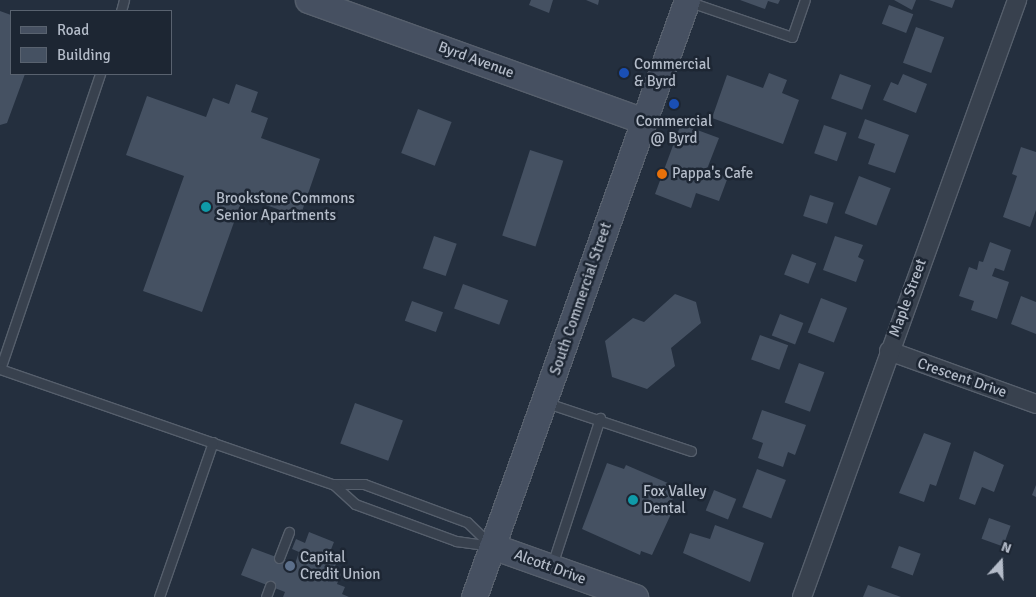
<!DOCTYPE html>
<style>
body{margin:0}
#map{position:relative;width:1036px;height:597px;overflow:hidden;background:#242f3e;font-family:Signika,sans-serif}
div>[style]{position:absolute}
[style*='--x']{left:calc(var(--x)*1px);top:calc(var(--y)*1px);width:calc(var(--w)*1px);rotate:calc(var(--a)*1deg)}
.building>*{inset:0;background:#455162;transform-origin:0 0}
.roads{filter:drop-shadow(1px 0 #565f6c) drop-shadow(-1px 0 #565f6c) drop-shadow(0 1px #565f6c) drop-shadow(0 -1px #565f6c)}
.lane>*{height:9px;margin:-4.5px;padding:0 4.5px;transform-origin:4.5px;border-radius:4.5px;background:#38414e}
.street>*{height:18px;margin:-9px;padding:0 9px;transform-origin:9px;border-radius:9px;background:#38414e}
.secondary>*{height:25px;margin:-12.5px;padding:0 12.5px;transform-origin:12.5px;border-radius:12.5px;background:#465061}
.dots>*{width:14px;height:14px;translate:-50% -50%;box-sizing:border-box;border:2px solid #1d2633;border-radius:50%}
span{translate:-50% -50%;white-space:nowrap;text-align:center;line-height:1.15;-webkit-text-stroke:5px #1d2633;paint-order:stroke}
.street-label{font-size:15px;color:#b4bcc9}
.poi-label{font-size:15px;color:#b4bcc9}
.left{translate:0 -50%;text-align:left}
.legend{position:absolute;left:10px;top:10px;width:162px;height:65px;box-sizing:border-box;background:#1d2633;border:1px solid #59626f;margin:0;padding:6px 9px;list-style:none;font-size:15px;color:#b4bcc9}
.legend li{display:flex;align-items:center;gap:10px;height:25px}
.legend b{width:25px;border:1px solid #59626f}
.north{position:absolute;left:976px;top:537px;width:50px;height:50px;-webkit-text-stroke:4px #1d2633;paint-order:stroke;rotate:20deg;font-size:14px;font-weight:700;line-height:20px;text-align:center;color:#b4bcc9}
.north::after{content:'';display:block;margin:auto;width:18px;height:22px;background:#b4bcc9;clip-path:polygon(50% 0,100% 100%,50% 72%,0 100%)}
</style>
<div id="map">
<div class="building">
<i style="clip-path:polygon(531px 0,553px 0,549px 13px,529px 5px)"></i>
<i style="clip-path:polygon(586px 0,599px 0,598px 5px)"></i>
<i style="clip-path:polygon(740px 0,780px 0,778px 4px,768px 1px,765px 9px)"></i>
<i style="clip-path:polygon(894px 0,916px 0,912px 10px)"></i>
<i style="clip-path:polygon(929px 0,955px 0,952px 8px)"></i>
<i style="left:889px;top:5px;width:26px;height:20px;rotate:21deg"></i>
<i style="clip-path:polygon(0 11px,11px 15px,11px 74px,25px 74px,7px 123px,0 125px)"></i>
<i style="left:916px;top:27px;width:30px;height:38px;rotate:20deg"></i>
<i style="clip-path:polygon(769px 73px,787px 80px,782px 93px,799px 100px,783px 144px,712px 118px,727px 75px,763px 88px)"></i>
<i style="left:840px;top:74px;width:33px;height:26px;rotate:20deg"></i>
<i style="clip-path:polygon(903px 74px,927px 84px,916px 113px,883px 100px,891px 82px,898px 85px)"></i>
<i style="clip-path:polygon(236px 84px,258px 92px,251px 112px,268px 118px,261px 138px,320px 159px,300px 217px,243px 197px,202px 312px,143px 291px,184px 176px,126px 155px,147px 96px,206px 117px,213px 98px,229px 104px)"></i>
<i style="left:418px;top:109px;width:36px;height:47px;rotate:21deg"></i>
<i style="clip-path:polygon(865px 119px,909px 135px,895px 173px,868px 164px,875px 144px,858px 138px)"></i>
<i style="clip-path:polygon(681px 124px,719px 138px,707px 169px,728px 177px,719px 201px,696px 193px,691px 208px,655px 194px)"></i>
<i style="left:824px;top:125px;width:24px;height:30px;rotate:19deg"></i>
<i style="clip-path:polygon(1021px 147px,1036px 152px,1036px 210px,1030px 227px,1003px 217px,1017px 176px,1012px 174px)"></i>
<i style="left:530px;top:150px;width:35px;height:90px;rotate:18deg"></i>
<i style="left:859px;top:176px;width:34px;height:40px;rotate:21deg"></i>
<i style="left:810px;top:195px;width:25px;height:22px;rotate:18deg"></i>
<i style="left:434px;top:236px;width:24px;height:34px;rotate:19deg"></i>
<i style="clip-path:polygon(835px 236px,863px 245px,858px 257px,864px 260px,856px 282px,823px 270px)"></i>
<i style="clip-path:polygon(990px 242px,1011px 250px,1004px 271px,995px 268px,992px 276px,1009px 282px,997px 319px,971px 310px,974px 301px,959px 296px,969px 267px,977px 270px,979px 261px,983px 262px)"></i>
<i style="left:792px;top:254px;width:26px;height:22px;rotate:21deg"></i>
<i style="left:463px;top:284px;width:48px;height:26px;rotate:20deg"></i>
<i style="clip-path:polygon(675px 294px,696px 302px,701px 323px,671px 348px,675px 366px,647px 389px,612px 377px,605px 341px,633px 318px,644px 322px)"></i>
<i style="clip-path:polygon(1021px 296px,1036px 302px,1036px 334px,1011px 324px)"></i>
<i style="left:821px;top:298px;width:28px;height:37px;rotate:21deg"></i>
<i style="left:412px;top:301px;width:33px;height:21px;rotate:20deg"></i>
<i style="left:780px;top:314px;width:25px;height:23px;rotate:21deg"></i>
<i style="left:760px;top:335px;width:30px;height:26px;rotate:20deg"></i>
<i style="left:799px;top:363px;width:27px;height:42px;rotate:20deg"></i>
<i style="left:355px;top:403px;width:51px;height:43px;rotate:20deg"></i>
<i style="clip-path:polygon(762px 410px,806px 425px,795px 455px,788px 452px,783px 467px,758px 458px,763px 443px,752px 439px)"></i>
<i style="clip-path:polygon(924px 433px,951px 443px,936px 486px,930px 484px,924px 502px,899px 493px)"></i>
<i style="clip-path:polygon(974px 451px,1004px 465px,994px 492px,982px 487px,975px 505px,959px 499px)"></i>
<i style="clip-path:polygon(607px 463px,624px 469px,626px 465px,677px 487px,668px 512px,671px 514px,652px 555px,641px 551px,640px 555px,582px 529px)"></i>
<i style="left:757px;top:469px;width:31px;height:41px;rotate:21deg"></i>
<i style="clip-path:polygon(1036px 485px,1036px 497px,1032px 495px)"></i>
<i style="left:714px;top:490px;width:24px;height:22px;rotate:22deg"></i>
<i style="left:989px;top:518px;width:23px;height:22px;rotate:20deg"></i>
<i style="clip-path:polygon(715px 525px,764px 543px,750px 582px,683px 553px,690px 533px,710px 539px)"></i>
<i style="clip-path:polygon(309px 532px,334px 542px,330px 552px,339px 556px,334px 569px,342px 571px,337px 584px,345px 587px,342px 594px,349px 597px,283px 597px,285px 592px,241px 575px,252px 548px,295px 564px,299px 552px,292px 549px,296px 539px,305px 543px)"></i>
<i style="left:899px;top:546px;width:23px;height:23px;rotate:20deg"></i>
<i style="clip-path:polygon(868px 585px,901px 597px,863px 597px)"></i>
</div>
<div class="roads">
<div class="lane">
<i style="--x:687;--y:1;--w:111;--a:18.9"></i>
<i style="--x:792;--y:37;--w:39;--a:-71"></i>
<i style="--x:121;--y:11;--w:11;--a:-75"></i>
<i style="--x:100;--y:74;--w:311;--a:108.7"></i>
<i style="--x:0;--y:369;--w:352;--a:19.1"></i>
<i style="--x:333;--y:484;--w:31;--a:0"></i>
<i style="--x:364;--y:484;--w:110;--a:20.3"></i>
<i style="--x:467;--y:522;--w:33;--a:44"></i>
<i style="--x:544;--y:402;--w:155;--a:18.4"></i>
<i style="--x:333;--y:484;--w:30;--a:42"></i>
<i style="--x:355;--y:504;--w:108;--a:20.1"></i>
<i style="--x:456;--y:541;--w:35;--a:8"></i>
<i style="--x:279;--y:558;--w:28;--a:-69"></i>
<i style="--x:552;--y:565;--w:155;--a:-71.9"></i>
<i style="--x:159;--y:597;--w:164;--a:-70.8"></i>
<i style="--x:266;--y:597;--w:12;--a:-70"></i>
</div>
<div class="street">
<i style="--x:889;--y:351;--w:156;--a:19.8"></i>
<i style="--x:802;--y:597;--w:635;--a:-70.19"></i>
</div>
<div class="secondary">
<i style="--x:308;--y:0;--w:357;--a:19.8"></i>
<i style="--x:492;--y:546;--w:152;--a:19.6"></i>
<i style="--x:474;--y:597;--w:634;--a:-70.36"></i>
</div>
</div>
<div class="dots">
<i style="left:624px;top:73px;background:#1a4fb4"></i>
<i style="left:674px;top:104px;background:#1a4fb4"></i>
<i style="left:662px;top:174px;background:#e8710a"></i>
<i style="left:206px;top:207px;background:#0f9aa8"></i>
<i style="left:633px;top:500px;background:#0f9aa8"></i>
<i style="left:290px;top:566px;background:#5c6f8a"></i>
</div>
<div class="street-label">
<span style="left:476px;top:60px;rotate:20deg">Byrd Avenue</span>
<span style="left:908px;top:298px;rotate:-70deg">Maple Street</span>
<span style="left:581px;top:299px;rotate:-71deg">South Commercial Street</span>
<span style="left:962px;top:378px;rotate:19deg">Crescent Drive</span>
<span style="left:550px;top:567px;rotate:20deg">Alcott Drive</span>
</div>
<div class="poi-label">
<span class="left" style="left:634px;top:73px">Commercial<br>&amp; Byrd</span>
<span style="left:674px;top:130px">Commercial<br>@ Byrd</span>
<span class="left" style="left:672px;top:174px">Pappa's Cafe</span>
<span class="left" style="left:216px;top:207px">Brookstone Commons<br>Senior Apartments</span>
<span class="left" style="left:643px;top:500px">Fox Valley<br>Dental</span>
<span class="left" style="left:300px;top:566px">Capital<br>Credit Union</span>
</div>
<ul class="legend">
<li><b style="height:6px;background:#465061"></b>Road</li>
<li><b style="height:14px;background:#455162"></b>Building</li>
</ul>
<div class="north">N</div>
</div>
